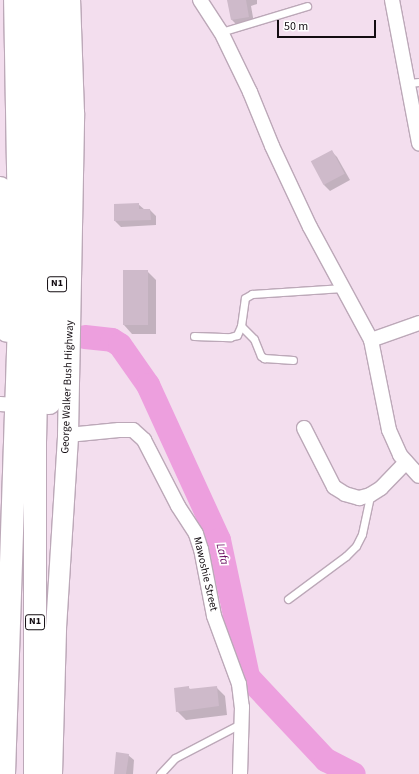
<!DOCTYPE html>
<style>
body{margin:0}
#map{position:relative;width:419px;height:774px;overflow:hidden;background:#f3deee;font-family:"Source Sans 3",sans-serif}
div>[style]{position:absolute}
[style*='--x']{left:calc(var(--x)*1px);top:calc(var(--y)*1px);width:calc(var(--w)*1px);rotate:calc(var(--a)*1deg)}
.shadow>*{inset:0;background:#0003}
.river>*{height:24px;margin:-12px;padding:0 12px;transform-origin:12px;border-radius:12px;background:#ed9fde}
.building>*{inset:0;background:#cebaca;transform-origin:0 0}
.roads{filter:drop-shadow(1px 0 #bca8b8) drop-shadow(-1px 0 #bca8b8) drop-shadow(0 1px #bca8b8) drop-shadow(0 -1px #bca8b8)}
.lane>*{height:7px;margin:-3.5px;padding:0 3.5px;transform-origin:3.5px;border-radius:3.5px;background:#fff}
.street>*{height:14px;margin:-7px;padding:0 7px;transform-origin:7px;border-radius:7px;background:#fff}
.secondary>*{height:20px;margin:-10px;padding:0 10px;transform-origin:10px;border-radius:10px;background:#fff}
.highway>*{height:22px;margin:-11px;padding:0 11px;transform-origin:11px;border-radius:11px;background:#fff}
span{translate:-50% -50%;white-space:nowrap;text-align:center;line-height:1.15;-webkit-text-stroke:3.5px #fff;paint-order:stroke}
.shield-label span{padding:1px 3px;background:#fff;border:1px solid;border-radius:3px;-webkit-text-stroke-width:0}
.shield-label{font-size:10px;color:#130c11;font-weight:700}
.street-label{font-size:11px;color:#130c11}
.water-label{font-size:12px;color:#690c5f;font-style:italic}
.scale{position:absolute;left:277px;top:20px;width:99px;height:18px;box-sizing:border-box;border:2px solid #130c11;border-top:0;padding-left:5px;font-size:12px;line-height:14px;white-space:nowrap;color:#130c11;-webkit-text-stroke:3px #fff;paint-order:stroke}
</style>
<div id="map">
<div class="shadow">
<i style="clip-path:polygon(228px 0,257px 0,257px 4px,251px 6px,254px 23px,238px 26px,232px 20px)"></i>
<i style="clip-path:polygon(332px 152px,337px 157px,350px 180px,330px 191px,324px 185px)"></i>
<i style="clip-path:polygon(138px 204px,145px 210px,150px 210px,156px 216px,156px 225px,121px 227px,115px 221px)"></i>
<i style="clip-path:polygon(147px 271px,156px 280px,156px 334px,132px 334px,124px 325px)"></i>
<i style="clip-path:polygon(188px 687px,191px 690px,216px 687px,225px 696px,227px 715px,186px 720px,177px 711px)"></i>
<i style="clip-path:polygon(128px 755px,134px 760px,133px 774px,115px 774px)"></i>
</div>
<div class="river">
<i style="--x:85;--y:337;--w:27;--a:6"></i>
<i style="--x:112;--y:340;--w:9;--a:32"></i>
<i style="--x:120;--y:345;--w:49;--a:55"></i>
<i style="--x:148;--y:385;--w:170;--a:65.4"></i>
<i style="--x:219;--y:540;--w:140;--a:78"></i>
<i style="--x:248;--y:677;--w:114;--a:46.8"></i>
<i style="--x:326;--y:760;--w:31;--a:27"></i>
</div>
<div class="building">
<i style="clip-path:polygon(227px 0,246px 0,249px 17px,231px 20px)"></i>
<i style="left:332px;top:150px;width:27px;height:24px;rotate:62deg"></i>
<i style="clip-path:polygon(139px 203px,139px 209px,150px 209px,151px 220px,114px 221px,114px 204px)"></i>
<i style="left:123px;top:270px;width:25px;height:55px"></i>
<i style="clip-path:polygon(189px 686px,189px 689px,217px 686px,219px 706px,176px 712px,174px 688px)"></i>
<i style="clip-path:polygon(116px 752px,129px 754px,126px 774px,114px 774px)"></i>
</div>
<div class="roads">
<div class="lane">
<i style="--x:221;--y:32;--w:90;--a:-16.8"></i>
<i style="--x:408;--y:83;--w:11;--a:-5"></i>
<i style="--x:241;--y:326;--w:18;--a:45"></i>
<i style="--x:254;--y:339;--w:18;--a:68"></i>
<i style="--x:261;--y:356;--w:4;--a:34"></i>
<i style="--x:264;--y:358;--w:29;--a:4"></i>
<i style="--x:194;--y:336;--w:36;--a:2"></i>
<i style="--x:230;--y:337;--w:7;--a:-16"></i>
<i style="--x:237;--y:335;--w:10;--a:-66"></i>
<i style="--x:241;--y:326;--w:28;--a:-82"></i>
<i style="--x:245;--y:298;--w:8;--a:-30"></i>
<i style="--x:252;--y:294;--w:91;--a:-3.8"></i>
<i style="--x:288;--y:599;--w:72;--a:-36.6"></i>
<i style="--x:346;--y:556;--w:14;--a:-45"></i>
<i style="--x:356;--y:546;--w:13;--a:-63"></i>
<i style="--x:362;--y:534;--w:40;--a:-78"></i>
<i style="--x:160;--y:774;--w:22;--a:-47"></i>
<i style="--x:175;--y:758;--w:76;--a:-27.6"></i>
</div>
<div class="street">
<i style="--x:200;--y:0;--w:38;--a:57"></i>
<i style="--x:221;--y:32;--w:67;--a:64.2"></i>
<i style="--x:250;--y:92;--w:58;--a:67.8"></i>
<i style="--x:272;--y:146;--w:89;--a:64.9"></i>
<i style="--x:310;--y:227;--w:128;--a:61.6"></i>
<i style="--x:371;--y:340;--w:92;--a:78.7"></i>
<i style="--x:389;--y:430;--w:27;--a:66"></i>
<i style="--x:400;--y:455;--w:28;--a:48"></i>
<i style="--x:392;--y:0;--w:146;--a:79.3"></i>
<i style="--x:371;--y:340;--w:51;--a:-19.5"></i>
<i style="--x:0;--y:404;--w:15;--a:4"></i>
<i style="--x:304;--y:428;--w:66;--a:63"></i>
<i style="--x:334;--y:487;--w:13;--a:32"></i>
<i style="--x:345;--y:494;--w:15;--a:16"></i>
<i style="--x:359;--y:498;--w:11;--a:-15"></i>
<i style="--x:370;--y:495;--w:13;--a:-32"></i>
<i style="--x:381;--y:488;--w:36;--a:-46"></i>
<i style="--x:68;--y:435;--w:51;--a:-5.6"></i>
<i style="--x:119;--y:430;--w:14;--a:0"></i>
<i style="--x:133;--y:430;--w:15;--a:42"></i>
<i style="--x:144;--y:440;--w:74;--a:62.7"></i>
<i style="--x:178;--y:506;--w:33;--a:57"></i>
<i style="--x:196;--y:534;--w:16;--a:72"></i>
<i style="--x:201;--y:549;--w:68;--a:79"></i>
<i style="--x:214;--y:616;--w:72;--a:69.8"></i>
<i style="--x:239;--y:684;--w:23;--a:83"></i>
<i style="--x:242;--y:707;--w:67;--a:91.7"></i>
</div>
<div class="secondary">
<i style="--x:52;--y:774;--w:146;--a:-88.4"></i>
<i style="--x:56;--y:628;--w:193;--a:-86.4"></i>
<i style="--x:68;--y:435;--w:322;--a:-88.9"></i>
<i style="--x:74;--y:113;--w:113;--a:-92"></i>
</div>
<div class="highway">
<i style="--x:35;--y:0;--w:251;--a:89.1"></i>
<i style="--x:39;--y:251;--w:191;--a:91.2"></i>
<i style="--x:35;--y:442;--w:332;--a:90"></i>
<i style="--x:0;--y:188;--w:143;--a:87.2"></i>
<i style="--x:49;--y:403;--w:99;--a:-85.4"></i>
<i style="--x:57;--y:304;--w:304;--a:-90.2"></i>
<i style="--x:4;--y:774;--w:493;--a:-88.1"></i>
<i style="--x:20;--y:281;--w:281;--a:-91"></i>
</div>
</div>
<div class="shield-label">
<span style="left:57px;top:284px">N1</span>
<span style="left:35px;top:622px">N1</span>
</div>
<div class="street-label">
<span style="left:68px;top:387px;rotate:-88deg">George Walker Bush Highway</span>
<span style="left:205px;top:574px;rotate:77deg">Mawoshie Street</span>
</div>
<div class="water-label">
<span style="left:222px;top:554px;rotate:77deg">Lafa</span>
</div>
<div class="scale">50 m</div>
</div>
